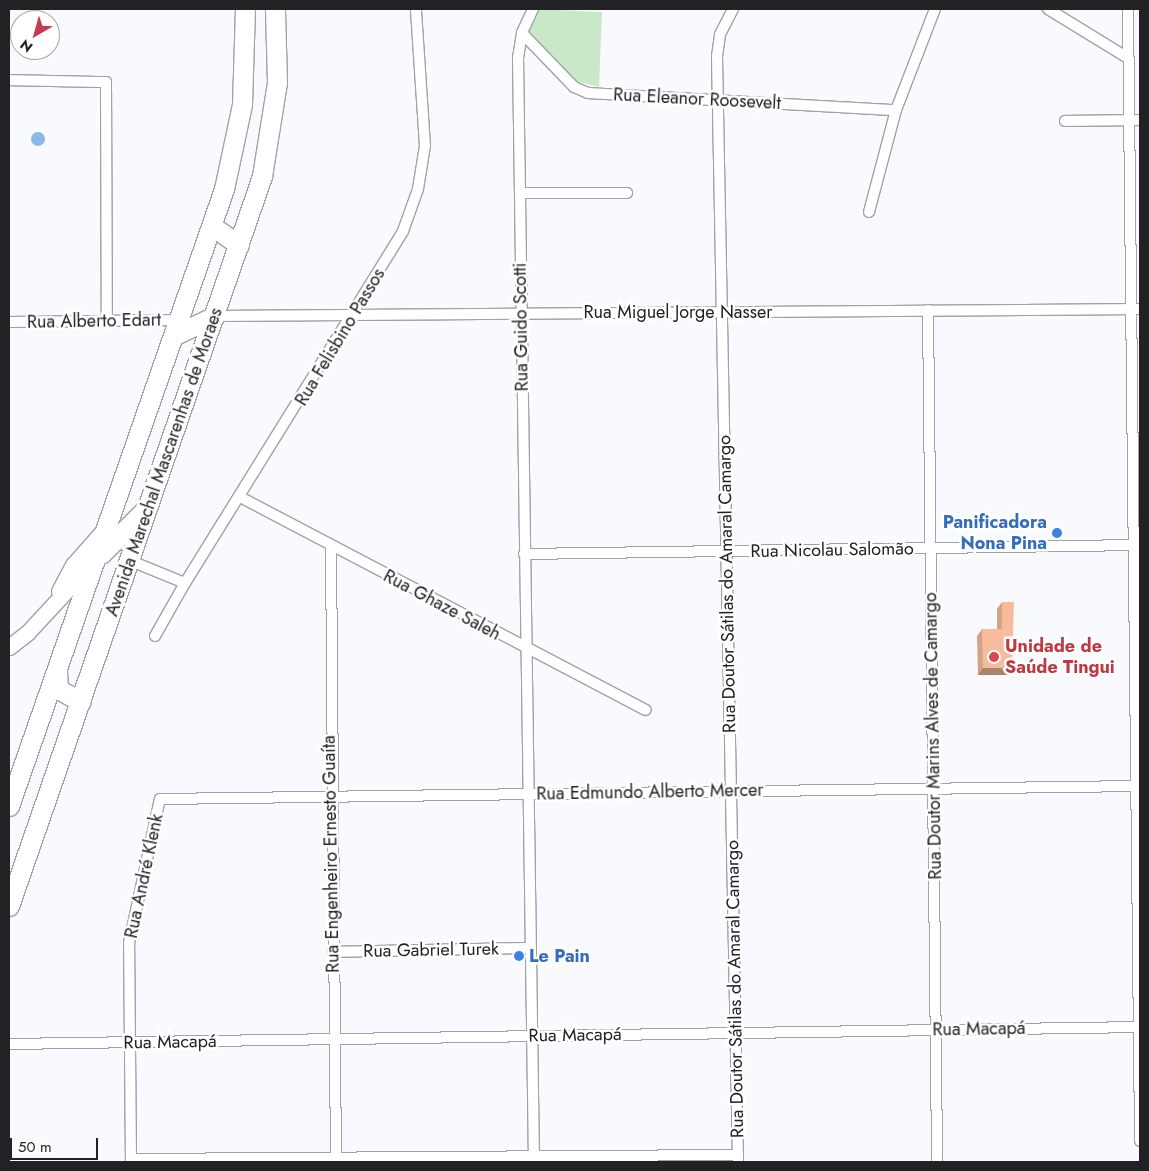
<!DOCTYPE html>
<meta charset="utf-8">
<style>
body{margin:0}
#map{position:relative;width:1149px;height:1171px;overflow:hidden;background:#f9fafe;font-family:Jost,sans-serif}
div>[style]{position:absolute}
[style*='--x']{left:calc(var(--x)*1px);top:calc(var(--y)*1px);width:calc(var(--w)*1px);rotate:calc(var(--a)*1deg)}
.green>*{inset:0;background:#c9e8c7}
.water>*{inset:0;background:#8abae5}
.round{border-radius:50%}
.roads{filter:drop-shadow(1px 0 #a1a2a9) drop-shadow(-1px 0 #a1a2a9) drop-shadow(0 1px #a1a2a9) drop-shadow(0 -1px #a1a2a9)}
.street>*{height:10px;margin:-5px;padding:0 5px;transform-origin:5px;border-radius:5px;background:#fff}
.secondary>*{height:15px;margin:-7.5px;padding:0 7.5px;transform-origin:7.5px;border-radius:7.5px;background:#fff}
.highway>*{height:19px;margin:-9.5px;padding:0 9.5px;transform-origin:9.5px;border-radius:9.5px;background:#fff}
.wall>*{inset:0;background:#d4a287}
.shaded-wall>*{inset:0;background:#ac846e}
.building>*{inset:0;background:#f6bc9d}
.dots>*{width:14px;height:14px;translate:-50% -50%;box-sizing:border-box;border:2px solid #fff;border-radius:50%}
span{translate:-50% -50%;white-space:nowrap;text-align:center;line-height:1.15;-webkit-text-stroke:5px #fff;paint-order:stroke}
.street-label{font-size:18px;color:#222225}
.shop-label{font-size:18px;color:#366cbe;font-weight:700}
.right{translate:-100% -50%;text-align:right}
.left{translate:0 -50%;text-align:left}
.health-label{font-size:18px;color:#be3a42;font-weight:700}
.frame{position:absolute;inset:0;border:10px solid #222225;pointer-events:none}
.north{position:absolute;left:10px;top:10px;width:50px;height:50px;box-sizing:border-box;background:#fff;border:1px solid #a7a7a8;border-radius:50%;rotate:218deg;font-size:14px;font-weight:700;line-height:20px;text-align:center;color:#222225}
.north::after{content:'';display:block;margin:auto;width:18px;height:22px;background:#c9394f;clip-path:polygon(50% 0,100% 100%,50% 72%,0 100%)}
.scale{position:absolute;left:10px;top:1138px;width:88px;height:22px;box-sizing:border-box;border:2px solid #222225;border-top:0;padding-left:6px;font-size:15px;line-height:18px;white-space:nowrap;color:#222225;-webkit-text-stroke:4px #fff;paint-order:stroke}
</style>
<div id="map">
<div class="green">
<i style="clip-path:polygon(540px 9px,602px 12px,599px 87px,576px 81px,529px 31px)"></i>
</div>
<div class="water">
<i class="round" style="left:31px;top:132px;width:14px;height:14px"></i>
</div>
<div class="roads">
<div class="street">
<i style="--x:533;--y:9;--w:26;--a:115"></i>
<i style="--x:522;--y:33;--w:24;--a:99"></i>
<i style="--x:518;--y:57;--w:1105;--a:89.17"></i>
<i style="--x:733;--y:9;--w:29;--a:117"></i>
<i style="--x:720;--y:35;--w:22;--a:98"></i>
<i style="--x:717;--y:57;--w:1105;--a:88.91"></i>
<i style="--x:1048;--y:9;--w:94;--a:31.5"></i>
<i style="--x:1128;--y:9;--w:1132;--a:89.39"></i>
<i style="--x:522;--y:33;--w:75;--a:46.1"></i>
<i style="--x:574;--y:87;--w:15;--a:23"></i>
<i style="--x:588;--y:93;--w:308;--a:3.2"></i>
<i style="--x:9;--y:80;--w:97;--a:1.2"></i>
<i style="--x:106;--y:82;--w:239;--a:89.8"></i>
<i style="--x:1065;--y:121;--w:75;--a:-0.8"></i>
<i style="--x:520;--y:193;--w:107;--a:0"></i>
<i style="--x:869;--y:212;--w:106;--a:-75.2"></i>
<i style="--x:896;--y:110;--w:108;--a:-68.9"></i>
<i style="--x:928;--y:310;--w:852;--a:89.39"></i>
<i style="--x:215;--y:316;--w:925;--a:-0.43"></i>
<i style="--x:9;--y:322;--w:171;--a:-0.7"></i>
<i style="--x:240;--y:497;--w:458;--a:27.7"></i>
<i style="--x:331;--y:545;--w:617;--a:89.54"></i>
<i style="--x:524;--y:554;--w:615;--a:-0.84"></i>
<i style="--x:131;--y:561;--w:58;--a:22.2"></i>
<i style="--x:185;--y:583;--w:414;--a:-58.2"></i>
<i style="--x:403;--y:231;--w:45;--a:-70.3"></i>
<i style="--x:418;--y:189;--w:44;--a:-80.8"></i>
<i style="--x:425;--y:146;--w:137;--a:-93.8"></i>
<i style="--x:155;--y:636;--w:61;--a:-60.5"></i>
<i style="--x:333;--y:952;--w:197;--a:-1.2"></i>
<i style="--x:9;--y:1044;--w:1131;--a:-0.86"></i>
<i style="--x:131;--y:1159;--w:607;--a:-0.38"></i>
<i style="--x:131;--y:1162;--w:219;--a:-90.5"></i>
<i style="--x:129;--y:943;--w:147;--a:-77.9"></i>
<i style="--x:160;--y:799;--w:980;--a:-0.76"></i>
</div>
<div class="secondary">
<i style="--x:59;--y:591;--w:30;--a:-62"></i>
<i style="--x:73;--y:565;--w:45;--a:-48.6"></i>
<i style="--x:9;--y:647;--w:24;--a:-38"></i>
<i style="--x:28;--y:632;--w:94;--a:-47.2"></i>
</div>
<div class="highway">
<i style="--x:212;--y:226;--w:33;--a:35"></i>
<i style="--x:175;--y:335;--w:44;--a:-25.4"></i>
<i style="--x:101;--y:554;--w:65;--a:-45"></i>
<i style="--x:57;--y:671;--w:18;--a:87"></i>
<i style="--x:58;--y:689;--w:26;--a:29"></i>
<i style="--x:9;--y:806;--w:653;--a:-70.79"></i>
<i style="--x:224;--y:189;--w:87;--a:-78"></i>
<i style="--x:242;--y:104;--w:95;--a:-88.2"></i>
<i style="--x:9;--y:906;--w:773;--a:-70.88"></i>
<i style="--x:262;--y:176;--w:95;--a:-80.9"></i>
<i style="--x:277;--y:82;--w:73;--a:-91.6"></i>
</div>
</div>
<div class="wall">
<i style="clip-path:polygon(1002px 602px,1012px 668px,1007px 675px,978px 675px,977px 636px,982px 629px,997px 629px,997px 609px)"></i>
</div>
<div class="shaded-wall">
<i style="clip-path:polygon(983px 668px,1012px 668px,1007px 675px,978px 675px)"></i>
</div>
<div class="building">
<i style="clip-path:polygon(1002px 602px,1014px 602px,1012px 668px,983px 668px,982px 629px,1002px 629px)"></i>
</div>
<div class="dots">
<i style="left:1057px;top:533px;background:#3f7fe0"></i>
<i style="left:994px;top:657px;background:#e0444e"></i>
<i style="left:519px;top:956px;background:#3f7fe0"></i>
</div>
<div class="street-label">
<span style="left:697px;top:99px;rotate:3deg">Rua Eleanor Roosevelt</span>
<span style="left:678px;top:312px">Rua Miguel Jorge Nasser</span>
<span style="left:94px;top:321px;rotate:-1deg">Rua Alberto Edart</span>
<span style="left:521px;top:327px;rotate:-91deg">Rua Guido Scotti</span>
<span style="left:340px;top:337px;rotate:-59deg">Rua Felisbino Passos</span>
<span style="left:164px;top:462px;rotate:-71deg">Avenida Marechal Mascarenhas de Moraes</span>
<span style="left:832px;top:550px;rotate:-1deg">Rua Nicolau Salomão</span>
<span style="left:727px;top:584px;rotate:-91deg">Rua Doutor Sátilas do Amaral Camargo</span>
<span style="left:442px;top:605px;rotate:28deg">Rua Ghaze Saleh</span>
<span style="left:933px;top:736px;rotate:-91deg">Rua Doutor Marins Alves de Camargo</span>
<span style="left:650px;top:792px;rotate:-1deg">Rua Edmundo Alberto Mercer</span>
<span style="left:331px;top:854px;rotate:-91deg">Rua Engenheiro Ernesto Guaíta</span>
<span style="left:144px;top:876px;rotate:-78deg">Rua André Klenk</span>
<span style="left:431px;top:950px;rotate:-1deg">Rua Gabriel Turek</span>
<span style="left:735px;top:989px;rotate:-91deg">Rua Doutor Sátilas do Amaral Camargo</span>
<span style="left:979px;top:1029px;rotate:-1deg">Rua Macapá</span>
<span style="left:575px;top:1035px;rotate:-1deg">Rua Macapá</span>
<span style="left:170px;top:1042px;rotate:-1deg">Rua Macapá</span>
</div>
<div class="shop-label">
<span class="right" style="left:1047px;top:533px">Panificadora<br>Nona Pina</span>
<span class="left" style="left:529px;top:956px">Le Pain</span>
</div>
<div class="health-label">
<span class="left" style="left:1005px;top:657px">Unidade de<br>Saúde Tingui</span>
</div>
<div class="frame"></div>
<div class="north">N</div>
<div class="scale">50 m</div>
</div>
